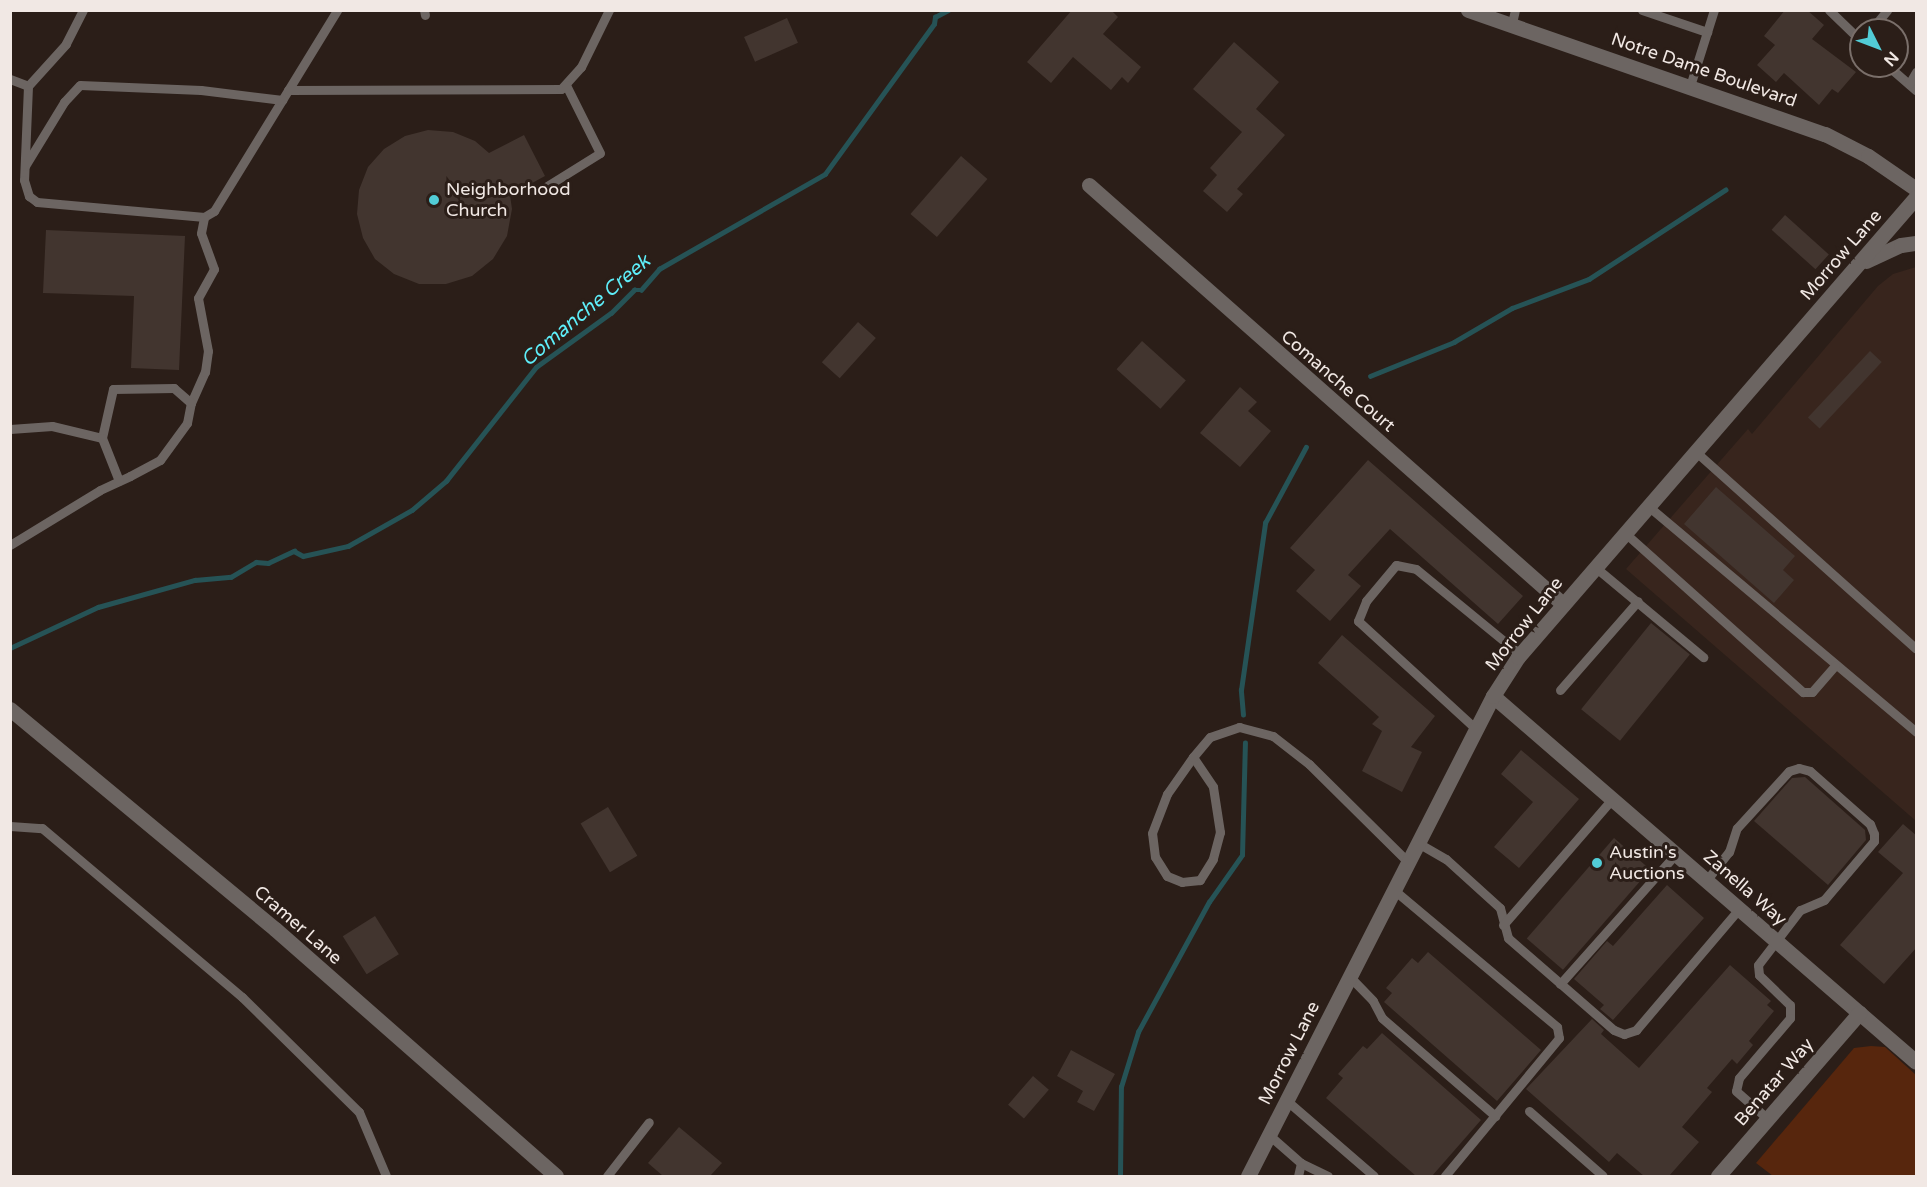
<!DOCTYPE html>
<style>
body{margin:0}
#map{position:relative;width:1927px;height:1187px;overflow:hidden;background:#2b1e18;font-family:"Varela Round",sans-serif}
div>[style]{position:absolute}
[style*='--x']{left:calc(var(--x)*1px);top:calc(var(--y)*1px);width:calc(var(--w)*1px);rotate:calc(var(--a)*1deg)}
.built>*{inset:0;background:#38251d}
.green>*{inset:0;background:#57260d}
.stream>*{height:4.5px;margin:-2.25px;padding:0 2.25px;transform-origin:2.25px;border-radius:2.25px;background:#265356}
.building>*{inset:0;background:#42352f;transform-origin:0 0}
.service>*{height:9px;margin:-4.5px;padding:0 4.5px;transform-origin:4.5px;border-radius:4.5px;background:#6c6562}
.minor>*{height:15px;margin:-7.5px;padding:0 7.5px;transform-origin:7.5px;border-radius:7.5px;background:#6c6562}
.dots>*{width:16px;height:16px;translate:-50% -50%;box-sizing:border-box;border:3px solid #2b1e18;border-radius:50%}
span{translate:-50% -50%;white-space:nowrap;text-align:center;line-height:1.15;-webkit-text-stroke:6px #2b1e18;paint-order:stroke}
.street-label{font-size:18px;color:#f1e8e4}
.poi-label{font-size:18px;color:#f1e8e4}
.left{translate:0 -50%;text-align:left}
.water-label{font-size:20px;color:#5eeef9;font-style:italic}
.frame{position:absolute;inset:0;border:12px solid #f1e8e4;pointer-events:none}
.north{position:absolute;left:1849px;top:18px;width:60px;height:60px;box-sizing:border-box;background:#2b1e18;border:2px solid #7a6f6a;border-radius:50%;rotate:132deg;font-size:16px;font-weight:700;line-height:24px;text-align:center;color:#f1e8e4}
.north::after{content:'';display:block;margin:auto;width:21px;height:27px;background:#52ccd6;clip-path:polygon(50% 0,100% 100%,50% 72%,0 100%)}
</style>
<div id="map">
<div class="built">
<i style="clip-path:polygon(1916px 267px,1916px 821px,1626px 569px,1748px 429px,1752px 434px,1878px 286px,1893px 274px)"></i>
</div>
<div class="green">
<i style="clip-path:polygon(1871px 1046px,1885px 1047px,1916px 1075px,1916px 1176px,1773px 1176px,1756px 1163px,1854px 1048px)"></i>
</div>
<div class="stream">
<i style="--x:1370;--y:376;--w:91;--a:-22"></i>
<i style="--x:1454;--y:342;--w:67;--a:-30.4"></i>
<i style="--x:1512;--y:308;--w:82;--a:-20.6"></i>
<i style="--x:1589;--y:279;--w:163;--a:-33.2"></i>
<i style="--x:10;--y:648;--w:97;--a:-25"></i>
<i style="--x:98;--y:607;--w:101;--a:-15.6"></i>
<i style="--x:195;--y:580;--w:36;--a:-5"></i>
<i style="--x:231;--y:577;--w:29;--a:-31"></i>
<i style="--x:256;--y:562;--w:12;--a:5"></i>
<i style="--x:268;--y:563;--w:29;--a:-25"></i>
<i style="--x:294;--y:551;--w:10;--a:29"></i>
<i style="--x:303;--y:556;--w:46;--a:-12.5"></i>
<i style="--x:348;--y:546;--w:73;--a:-29.4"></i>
<i style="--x:412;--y:510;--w:45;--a:-40.5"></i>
<i style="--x:446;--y:481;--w:145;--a:-51.7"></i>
<i style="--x:536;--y:367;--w:92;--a:-35.8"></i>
<i style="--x:611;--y:313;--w:33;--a:-45"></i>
<i style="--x:634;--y:290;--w:7;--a:0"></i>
<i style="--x:641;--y:290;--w:28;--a:-49"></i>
<i style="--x:659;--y:269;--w:191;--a:-29.8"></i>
<i style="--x:825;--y:174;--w:185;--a:-54"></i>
<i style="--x:934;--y:24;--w:7;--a:-82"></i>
<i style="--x:935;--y:17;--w:15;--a:-28"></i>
<i style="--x:1243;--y:715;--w:25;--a:-95"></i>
<i style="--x:1241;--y:690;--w:169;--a:-81.8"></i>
<i style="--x:1265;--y:523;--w:86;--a:-61.7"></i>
<i style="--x:1120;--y:1176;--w:89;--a:-89.4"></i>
<i style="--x:1121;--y:1087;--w:58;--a:-72.8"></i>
<i style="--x:1138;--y:1032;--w:148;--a:-61.4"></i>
<i style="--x:1209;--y:902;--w:57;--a:-54.9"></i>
<i style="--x:1242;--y:855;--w:112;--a:-88.5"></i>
</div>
<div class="building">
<i style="clip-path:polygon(1072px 10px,1111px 10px,1118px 17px,1103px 34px,1141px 67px,1128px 83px,1122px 77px,1111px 90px,1073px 57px,1051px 83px,1027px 62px)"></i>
<i style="clip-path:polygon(1785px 10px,1807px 10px,1824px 25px,1812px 39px,1856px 72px,1838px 93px,1832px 89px,1819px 105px,1784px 73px,1776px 82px,1757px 65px,1775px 45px,1764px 36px)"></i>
<i style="left:787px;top:18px;width:27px;height:47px;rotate:66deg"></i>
<i style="clip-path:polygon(1234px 42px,1279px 82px,1256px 109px,1285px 135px,1237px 189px,1243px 194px,1227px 212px,1203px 191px,1217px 175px,1210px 168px,1242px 132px,1193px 89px)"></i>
<i style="clip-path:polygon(428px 130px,453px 132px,475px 141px,489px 153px,524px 135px,545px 176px,510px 195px,512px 209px,507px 236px,493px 259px,472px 276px,446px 284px,419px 284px,394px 274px,375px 259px,363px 238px,357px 214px,359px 190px,368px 167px,384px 149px,405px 136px)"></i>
<i style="left:961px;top:156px;width:35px;height:77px;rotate:41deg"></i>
<i style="left:1785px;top:215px;width:59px;height:20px;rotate:42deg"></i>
<i style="clip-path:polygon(46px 230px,185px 236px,179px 370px,131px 368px,134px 296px,43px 293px)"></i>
<i style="left:858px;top:322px;width:24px;height:54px;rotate:42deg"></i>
<i style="left:1142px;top:341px;width:59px;height:38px;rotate:42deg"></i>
<i style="left:1870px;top:351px;width:16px;height:91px;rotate:43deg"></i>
<i style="clip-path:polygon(1240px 387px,1257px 402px,1248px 411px,1271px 431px,1240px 467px,1200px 433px)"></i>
<i style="clip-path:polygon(1368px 460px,1523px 596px,1498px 624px,1390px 529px,1348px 575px,1361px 586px,1330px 621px,1296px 591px,1315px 570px,1290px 548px)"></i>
<i style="clip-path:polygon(1716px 487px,1795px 556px,1783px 570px,1794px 580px,1774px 603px,1684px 524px)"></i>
<i style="left:1651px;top:623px;width:50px;height:111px;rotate:39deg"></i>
<i style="clip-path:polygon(1342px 635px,1435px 716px,1411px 747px,1422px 752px,1402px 792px,1362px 771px,1382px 731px,1372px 724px,1379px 717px,1318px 663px)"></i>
<i style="clip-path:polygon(1521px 750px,1579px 799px,1519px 868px,1494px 847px,1533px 802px,1501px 774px)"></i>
<i style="clip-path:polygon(1805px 777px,1865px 830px,1866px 840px,1828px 885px,1754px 821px,1792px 778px)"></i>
<i style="left:608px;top:807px;width:57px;height:32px;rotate:59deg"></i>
<i style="clip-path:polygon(1903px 824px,1917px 836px,1917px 947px,1884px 984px,1840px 945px,1903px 873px,1878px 852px)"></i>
<i style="left:1614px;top:838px;width:48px;height:133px;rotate:41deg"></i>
<i style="clip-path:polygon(1667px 885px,1704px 918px,1613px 1020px,1600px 1009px,1604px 1005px,1574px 979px,1607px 941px,1613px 946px)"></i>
<i style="left:375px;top:916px;width:45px;height:38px;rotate:58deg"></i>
<i style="clip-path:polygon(1428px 952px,1541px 1050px,1497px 1101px,1384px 1002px,1392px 993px,1386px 988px,1412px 958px,1418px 963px)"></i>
<i style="clip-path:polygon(1730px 965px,1771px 1001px,1767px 1005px,1774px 1011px,1749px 1041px,1753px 1045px,1737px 1064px,1732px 1059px,1707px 1088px,1712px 1092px,1682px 1127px,1699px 1142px,1669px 1176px,1644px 1176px,1617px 1153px,1609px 1162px,1526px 1089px,1592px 1019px,1604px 1030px,1601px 1034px,1639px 1068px)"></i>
<i style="clip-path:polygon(1382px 1033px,1481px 1120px,1432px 1176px,1416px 1176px,1326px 1098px,1343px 1078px,1338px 1074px,1363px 1046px,1367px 1049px)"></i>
<i style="clip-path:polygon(1071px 1050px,1115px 1074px,1094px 1111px,1077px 1102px,1083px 1091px,1057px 1076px)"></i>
<i style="left:1033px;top:1076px;width:21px;height:38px;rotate:41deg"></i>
<i style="clip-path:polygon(679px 1127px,722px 1163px,710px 1176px,663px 1176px,648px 1163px)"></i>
</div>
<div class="service">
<i style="--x:83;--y:10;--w:38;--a:117"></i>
<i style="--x:66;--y:44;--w:57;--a:132.1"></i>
<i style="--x:28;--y:86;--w:94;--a:92.4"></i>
<i style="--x:24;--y:180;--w:17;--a:73"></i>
<i style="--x:29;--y:196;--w:10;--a:37"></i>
<i style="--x:37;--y:202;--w:168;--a:5.1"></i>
<i style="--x:204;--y:217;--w:12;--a:-31"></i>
<i style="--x:214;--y:211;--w:236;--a:-58.5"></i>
<i style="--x:424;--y:10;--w:5;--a:79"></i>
<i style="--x:1642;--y:10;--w:69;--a:18.7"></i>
<i style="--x:1829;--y:10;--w:45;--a:44.1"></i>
<i style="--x:1512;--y:23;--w:13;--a:-77"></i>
<i style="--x:1871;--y:30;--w:26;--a:-51"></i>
<i style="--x:1888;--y:66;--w:37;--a:41"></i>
<i style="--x:10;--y:79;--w:19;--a:21"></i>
<i style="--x:1909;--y:84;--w:14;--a:-60"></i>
<i style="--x:1690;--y:86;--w:80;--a:-72.5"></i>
<i style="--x:288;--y:90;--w:273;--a:-0.2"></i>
<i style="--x:561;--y:89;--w:30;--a:-48"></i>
<i style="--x:581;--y:67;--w:64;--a:-63.8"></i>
<i style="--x:25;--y:166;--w:75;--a:-58.6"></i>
<i style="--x:64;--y:102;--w:23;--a:-47"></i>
<i style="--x:80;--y:85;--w:121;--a:2.4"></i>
<i style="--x:201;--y:90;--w:82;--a:7"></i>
<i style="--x:547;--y:186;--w:62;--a:-31.9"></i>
<i style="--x:600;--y:153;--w:76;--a:-116.6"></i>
<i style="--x:191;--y:403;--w:34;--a:-66"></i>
<i style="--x:205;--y:372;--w:21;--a:-82"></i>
<i style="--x:208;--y:351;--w:54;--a:-100.7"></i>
<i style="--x:198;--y:298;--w:33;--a:-61"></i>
<i style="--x:214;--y:269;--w:38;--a:-110"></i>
<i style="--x:201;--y:233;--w:16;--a:-79"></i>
<i style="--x:10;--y:429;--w:42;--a:-4.1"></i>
<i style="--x:52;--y:426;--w:51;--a:13.5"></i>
<i style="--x:1696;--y:452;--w:295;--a:41.8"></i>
<i style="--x:1648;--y:506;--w:351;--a:40.1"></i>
<i style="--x:1625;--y:533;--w:239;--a:41.8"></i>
<i style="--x:1803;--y:692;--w:9;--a:0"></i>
<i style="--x:1812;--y:692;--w:35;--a:-49"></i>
<i style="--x:10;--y:545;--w:105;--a:-31.4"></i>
<i style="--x:100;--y:490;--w:33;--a:-25"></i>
<i style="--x:130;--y:476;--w:34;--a:-28"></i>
<i style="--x:160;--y:460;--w:46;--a:-53.9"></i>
<i style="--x:187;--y:423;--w:20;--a:-79"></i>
<i style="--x:191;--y:403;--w:23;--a:-139"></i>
<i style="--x:174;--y:388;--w:61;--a:179.1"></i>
<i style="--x:113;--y:389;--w:50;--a:102.7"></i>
<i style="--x:102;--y:438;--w:46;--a:68.4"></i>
<i style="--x:1595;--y:567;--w:141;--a:39.8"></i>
<i style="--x:1560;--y:690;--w:118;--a:-48.8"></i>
<i style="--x:1476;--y:729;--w:160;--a:-137.5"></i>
<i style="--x:1358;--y:621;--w:22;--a:-68"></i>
<i style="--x:1366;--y:601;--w:47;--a:-50.2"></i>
<i style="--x:1396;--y:565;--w:20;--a:11"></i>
<i style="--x:1416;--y:569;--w:134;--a:39.3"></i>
<i style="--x:1193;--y:757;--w:36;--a:56"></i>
<i style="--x:1213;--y:787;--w:46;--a:81.2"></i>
<i style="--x:1220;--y:832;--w:28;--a:105"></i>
<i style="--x:1213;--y:859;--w:25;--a:122"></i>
<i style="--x:1200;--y:880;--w:18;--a:174"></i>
<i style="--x:1182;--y:882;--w:16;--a:-158"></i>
<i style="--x:1167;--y:876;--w:22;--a:-122"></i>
<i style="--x:1155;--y:857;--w:24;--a:-97"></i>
<i style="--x:1152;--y:833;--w:42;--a:-69"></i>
<i style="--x:1167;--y:794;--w:45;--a:-54.9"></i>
<i style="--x:1193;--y:757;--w:26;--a:-50"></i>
<i style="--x:1210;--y:737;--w:31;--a:-19"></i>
<i style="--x:1239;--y:727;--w:35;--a:15"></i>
<i style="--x:1273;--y:736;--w:46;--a:37.9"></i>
<i style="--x:1309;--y:764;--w:139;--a:44.7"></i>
<i style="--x:10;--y:826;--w:32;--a:4"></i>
<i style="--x:42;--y:828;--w:262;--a:40.2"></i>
<i style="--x:242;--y:997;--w:164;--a:44.5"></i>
<i style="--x:359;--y:1112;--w:69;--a:67.1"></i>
<i style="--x:1418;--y:843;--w:32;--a:30"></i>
<i style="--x:1446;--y:859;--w:73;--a:42.2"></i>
<i style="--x:1500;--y:908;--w:31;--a:75"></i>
<i style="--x:1508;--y:938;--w:140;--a:41"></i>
<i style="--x:1614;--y:1030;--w:11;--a:22"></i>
<i style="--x:1624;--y:1034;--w:13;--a:-18"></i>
<i style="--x:1636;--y:1030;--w:159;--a:-49.6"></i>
<i style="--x:1706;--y:881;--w:37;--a:-52"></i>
<i style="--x:1729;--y:852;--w:25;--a:-72"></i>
<i style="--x:1737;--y:828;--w:77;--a:-47.6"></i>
<i style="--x:1789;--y:771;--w:10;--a:-17"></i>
<i style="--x:1799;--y:768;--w:11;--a:15"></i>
<i style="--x:1810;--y:771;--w:80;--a:41.5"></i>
<i style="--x:1870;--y:824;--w:11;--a:68"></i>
<i style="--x:1874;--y:834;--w:7;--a:90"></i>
<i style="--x:1874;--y:841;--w:77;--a:130.3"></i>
<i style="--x:1824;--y:900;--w:26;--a:157"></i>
<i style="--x:1800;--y:910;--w:69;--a:127.4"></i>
<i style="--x:1758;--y:965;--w:10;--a:84"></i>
<i style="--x:1759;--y:975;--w:43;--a:44.1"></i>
<i style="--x:1790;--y:1005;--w:13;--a:90"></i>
<i style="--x:1790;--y:1018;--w:79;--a:130.4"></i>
<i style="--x:1739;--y:1078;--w:13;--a:103"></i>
<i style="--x:1736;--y:1091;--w:43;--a:41.2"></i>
<i style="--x:1394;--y:890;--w:213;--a:40"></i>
<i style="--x:1557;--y:1027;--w:11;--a:80"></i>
<i style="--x:1559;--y:1038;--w:179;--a:129.6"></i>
<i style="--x:1503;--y:925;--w:167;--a:-49.1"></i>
<i style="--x:1350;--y:977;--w:33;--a:46"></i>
<i style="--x:1373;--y:1001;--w:19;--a:62"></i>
<i style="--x:1382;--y:1018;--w:150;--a:40.9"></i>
<i style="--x:1560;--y:984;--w:174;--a:-48.3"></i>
<i style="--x:1286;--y:1100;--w:116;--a:40.8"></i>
<i style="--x:1529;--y:1111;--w:98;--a:41.3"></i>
<i style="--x:1269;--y:1135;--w:43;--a:41.2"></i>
<i style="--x:1301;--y:1163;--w:13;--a:103"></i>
<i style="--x:1301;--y:1163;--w:30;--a:26"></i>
<i style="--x:607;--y:1176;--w:68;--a:-52.1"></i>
</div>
<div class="minor">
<i style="--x:1468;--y:10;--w:378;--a:19.2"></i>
<i style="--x:1825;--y:134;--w:48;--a:27.1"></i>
<i style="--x:1868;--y:156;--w:58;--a:34.5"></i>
<i style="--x:1089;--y:185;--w:633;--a:41.48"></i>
<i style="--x:1866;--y:261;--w:38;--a:-25"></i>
<i style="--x:1901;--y:245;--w:15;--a:-8"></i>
<i style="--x:1493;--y:696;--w:559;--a:40.87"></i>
<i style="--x:10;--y:709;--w:344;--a:39.7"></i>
<i style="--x:275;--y:929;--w:374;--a:41.3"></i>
<i style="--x:1248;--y:1176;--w:539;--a:-62.96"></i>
<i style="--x:1493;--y:696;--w:46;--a:-57.3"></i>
<i style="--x:1518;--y:657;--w:608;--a:-49.13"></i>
<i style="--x:1718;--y:1176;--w:216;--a:-49.1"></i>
</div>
<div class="dots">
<i style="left:434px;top:200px;background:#52ccd6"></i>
<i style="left:1597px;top:863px;background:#52ccd6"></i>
</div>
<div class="street-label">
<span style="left:1704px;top:70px;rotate:19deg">Notre Dame Boulevard</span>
<span style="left:1841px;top:255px;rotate:-49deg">Morrow Lane</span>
<span style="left:1338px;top:381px;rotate:41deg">Comanche Court</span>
<span style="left:1524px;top:624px;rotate:-52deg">Morrow Lane</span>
<span style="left:1745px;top:888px;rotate:41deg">Zanella Way</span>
<span style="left:298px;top:925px;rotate:41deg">Cramer Lane</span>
<span style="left:1289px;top:1053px;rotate:-63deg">Morrow Lane</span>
<span style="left:1774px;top:1082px;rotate:-49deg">Benatar Way</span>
</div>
<div class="poi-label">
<span class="left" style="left:446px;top:200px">Neighborhood<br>Church</span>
<span class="left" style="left:1609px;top:863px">Austin's<br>Auctions</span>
</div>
<div class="water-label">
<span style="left:586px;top:311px;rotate:-40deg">Comanche Creek</span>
</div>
<div class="frame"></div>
<div class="north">N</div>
</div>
